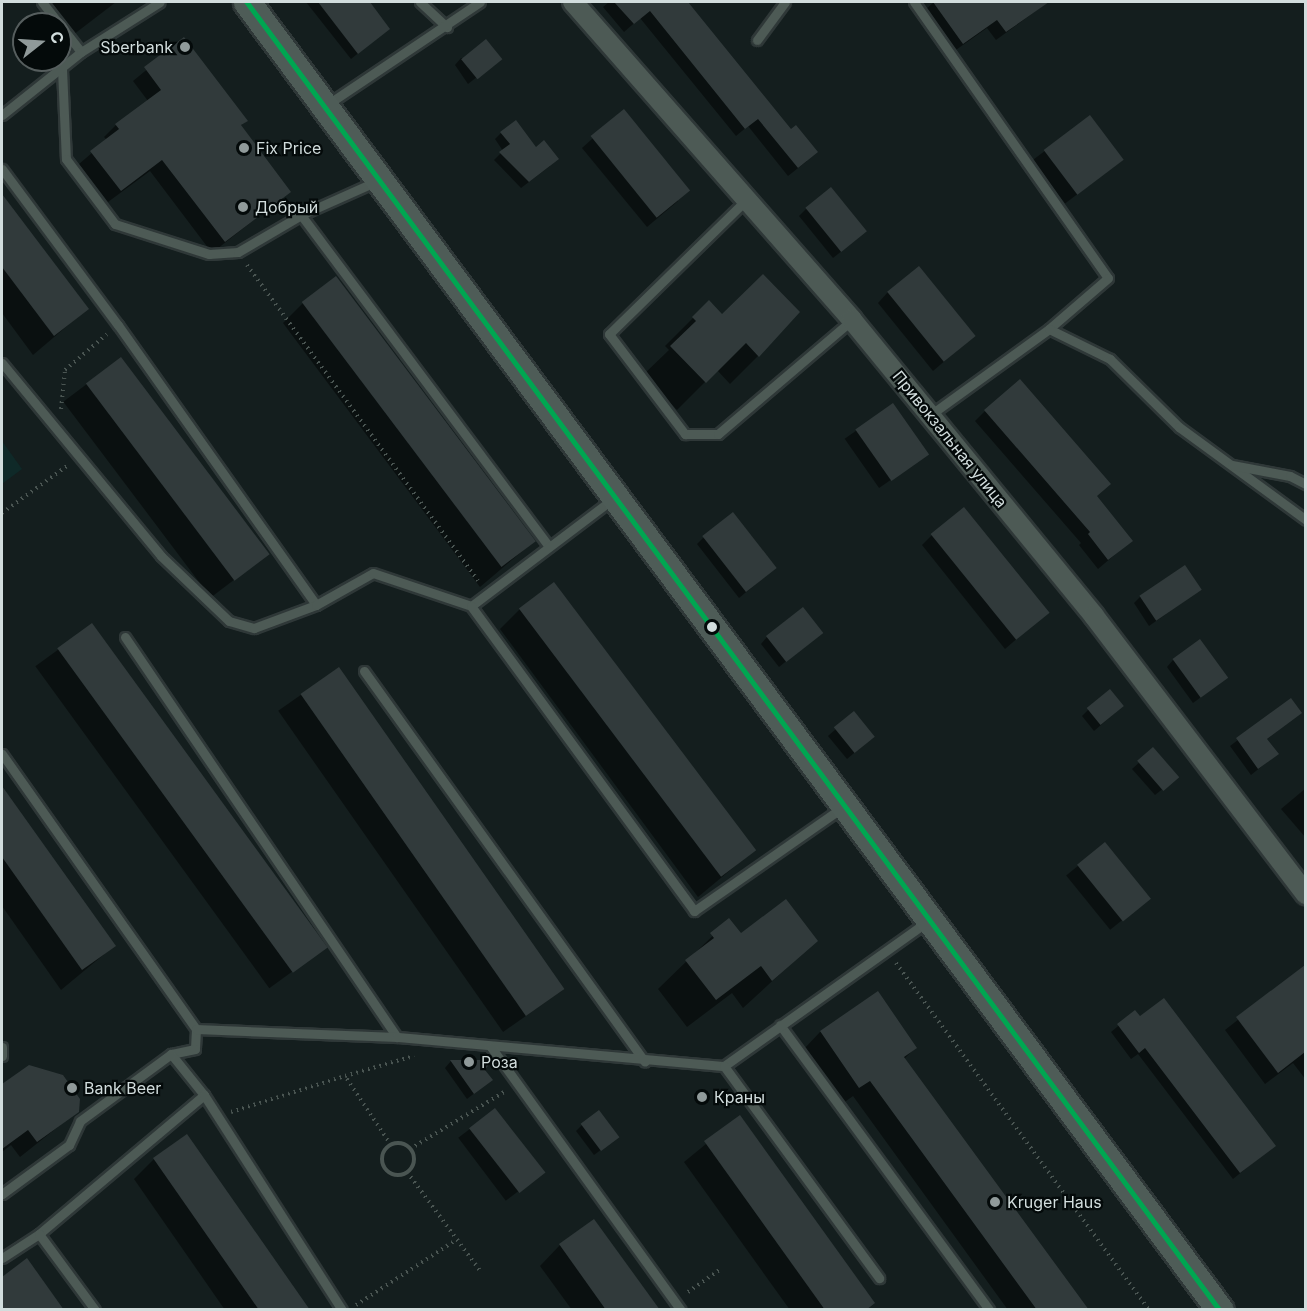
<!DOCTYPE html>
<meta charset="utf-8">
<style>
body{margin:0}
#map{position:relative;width:1307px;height:1311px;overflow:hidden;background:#141e1e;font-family:Inter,sans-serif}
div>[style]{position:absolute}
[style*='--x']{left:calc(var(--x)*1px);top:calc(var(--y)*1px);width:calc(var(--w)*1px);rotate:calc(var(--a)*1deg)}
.built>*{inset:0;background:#0f2928}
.shadow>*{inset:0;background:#0007;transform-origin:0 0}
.building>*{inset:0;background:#313a3b;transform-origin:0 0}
.path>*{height:4px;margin-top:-2px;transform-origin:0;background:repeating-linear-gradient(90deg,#4a5552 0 1.5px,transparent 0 6px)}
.path>.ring{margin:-2px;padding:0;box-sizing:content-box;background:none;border:4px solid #4a5552;border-radius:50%}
.roads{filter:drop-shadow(2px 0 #2f3838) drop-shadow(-2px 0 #2f3838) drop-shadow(0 2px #2f3838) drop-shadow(0 -2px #2f3838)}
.service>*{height:9px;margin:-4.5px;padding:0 4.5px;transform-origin:4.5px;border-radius:4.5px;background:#4d5a55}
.minor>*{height:20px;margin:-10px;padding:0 10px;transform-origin:10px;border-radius:10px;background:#4d5a55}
.secondary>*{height:27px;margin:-13.5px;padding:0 13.5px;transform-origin:13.5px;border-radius:13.5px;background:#4e5c57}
.bus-1>*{height:4.5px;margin:-2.25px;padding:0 2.25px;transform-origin:2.25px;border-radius:2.25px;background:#00a651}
.dots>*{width:16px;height:16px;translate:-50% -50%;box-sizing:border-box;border:3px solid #040a0a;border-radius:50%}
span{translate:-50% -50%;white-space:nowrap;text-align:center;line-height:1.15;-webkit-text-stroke:4.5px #040a0a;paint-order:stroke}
.poi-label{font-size:16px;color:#d2dddd}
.right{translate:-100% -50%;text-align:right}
.left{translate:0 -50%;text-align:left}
.street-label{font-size:16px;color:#d2dddd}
.frame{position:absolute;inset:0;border:3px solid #d2dddd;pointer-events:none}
.north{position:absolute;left:12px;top:12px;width:60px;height:60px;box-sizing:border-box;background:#040a0a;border:2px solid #565e5e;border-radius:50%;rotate:73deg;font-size:16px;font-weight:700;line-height:24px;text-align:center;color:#d2dddd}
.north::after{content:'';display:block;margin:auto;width:21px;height:27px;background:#909a9a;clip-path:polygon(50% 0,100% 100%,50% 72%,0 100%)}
</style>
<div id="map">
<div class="built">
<i style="clip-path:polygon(2px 441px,22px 469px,2px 484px)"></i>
</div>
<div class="shadow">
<i style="clip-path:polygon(36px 2px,116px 2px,73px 35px,53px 21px)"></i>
<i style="clip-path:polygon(306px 2px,368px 2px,388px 29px,351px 59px)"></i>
<i style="clip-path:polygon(609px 2px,687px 2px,791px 131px,807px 161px,788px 176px,748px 126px,736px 136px,640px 18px,624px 32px,603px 7px)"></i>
<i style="clip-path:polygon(934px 2px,962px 2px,967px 8px,976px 2px,1048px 2px,996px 40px,987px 28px,953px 52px,924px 11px)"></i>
<i style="clip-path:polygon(184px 39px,246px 121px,240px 126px,289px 192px,212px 253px,150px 171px,108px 202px,79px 164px,107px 140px,104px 137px,116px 125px,148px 101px,133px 81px)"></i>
<i style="clip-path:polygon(461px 58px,500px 59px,468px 84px,455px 65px)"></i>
<i style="clip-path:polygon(623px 111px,678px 201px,647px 227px,582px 148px)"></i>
<i style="left:1090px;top:117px;width:54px;height:72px;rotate:53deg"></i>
<i style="clip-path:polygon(501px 133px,536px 149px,550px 166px,521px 188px,494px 160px,503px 151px,495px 139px)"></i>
<i style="clip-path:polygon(2px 196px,87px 309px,33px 355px,2px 313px)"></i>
<i style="clip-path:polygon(806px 209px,858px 238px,833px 258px,799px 216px)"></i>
<i style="clip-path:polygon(888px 292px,974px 336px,933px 371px,878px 303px)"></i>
<i style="clip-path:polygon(709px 302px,722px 316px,774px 340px,730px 384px,717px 370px,677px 410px,643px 375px,669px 350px,665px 346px)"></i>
<i style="clip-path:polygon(303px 303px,533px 542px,480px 587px,283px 323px)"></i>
<i style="left:120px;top:359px;width:245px;height:71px;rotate:53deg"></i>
<i style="left:893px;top:405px;width:60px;height:59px;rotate:55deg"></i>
<i style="clip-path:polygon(985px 411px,1096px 497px,1131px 541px,1098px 569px,1079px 545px,1081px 543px,975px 421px)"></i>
<i style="clip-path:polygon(932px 535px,1047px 613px,1005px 649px,922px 545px)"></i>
<i style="clip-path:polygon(703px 538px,768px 574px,739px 598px,697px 544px)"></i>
<i style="clip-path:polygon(1200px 590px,1149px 626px,1134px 603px,1140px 597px)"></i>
<i style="clip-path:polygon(520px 609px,752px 852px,698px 897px,500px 629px)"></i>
<i style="left:92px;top:625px;width:398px;height:70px;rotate:54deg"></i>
<i style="clip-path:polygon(821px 633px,779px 667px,761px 644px,767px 637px)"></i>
<i style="clip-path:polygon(1173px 660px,1219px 684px,1193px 703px,1167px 667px)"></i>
<i style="left:338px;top:669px;width:392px;height:73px;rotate:55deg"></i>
<i style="clip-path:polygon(1291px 700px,1300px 713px,1266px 740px,1277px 754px,1251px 775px,1230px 746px)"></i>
<i style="clip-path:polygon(1088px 710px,1115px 713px,1094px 731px,1082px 716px)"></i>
<i style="clip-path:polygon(854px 713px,866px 743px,847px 759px,828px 736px)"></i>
<i style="clip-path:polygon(1153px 750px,1170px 783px,1155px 795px,1132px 769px)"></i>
<i style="clip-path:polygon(1306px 788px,1306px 838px,1281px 809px)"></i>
<i style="clip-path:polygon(2px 789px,114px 946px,61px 990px,2px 906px)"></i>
<i style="left:1105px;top:844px;width:70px;height:50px;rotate:51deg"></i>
<i style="clip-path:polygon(729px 920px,740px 935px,816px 941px,743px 1008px,732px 993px,687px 1027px,658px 989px)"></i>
<i style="clip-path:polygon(1306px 966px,1306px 1080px,1293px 1063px,1265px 1084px,1225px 1030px)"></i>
<i style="clip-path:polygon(877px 993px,915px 1048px,904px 1059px,1087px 1310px,1008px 1310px,853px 1096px,842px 1104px,804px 1049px,820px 1032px)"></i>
<i style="clip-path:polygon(1135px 1012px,1274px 1146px,1233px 1179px,1138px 1054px,1131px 1059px,1111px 1032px)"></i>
<i style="clip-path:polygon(451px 1061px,483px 1070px,491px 1080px,467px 1099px,445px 1068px)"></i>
<i style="clip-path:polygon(29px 1067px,78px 1111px,20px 1157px,11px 1145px,2px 1152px,2px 1086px)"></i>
<i style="left:495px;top:1110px;width:79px;height:46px;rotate:53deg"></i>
<i style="clip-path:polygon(739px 1117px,866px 1310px,790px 1310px,684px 1162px)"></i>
<i style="clip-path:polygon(582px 1125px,610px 1143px,594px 1155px,576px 1131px)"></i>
<i style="clip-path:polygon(154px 1159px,308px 1310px,225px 1310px,134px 1179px)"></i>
<i style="clip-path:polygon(560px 1245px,658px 1310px,572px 1310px,540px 1266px)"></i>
</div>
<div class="building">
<i style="clip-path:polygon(318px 2px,370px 2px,390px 29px,358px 54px)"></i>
<i style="clip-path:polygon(614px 2px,688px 2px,791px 129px,796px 125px,818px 152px,798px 168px,758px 119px,745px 129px,650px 11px,634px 24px)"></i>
<i style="clip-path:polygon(933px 2px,1049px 2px,1006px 32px,997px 20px,963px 44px)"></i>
<i style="clip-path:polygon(184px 37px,248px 121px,241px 125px,291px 192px,225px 242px,162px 160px,121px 191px,90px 151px,119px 129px,115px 124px,161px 90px,144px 67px)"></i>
<i style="left:486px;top:39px;width:26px;height:32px;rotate:51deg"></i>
<i style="left:624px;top:109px;width:105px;height:43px;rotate:51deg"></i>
<i style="left:1090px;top:115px;width:56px;height:58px;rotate:53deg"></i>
<i style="clip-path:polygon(516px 120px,536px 147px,544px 140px,559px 159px,529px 182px,499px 152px,510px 144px,500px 132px)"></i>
<i style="left:831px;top:187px;width:57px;height:33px;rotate:51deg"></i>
<i style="clip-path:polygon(2px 194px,89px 309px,54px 336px,2px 267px)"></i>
<i style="left:919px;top:266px;width:90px;height:41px;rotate:51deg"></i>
<i style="clip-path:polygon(763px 274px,800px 312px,759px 357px,746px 343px,706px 383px,670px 346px,696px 321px,692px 317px,709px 300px,722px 314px)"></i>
<i style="left:336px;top:276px;width:332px;height:43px;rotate:53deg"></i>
<i style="left:121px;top:357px;width:247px;height:44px;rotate:53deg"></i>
<i style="clip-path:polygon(1020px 379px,1111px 484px,1097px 496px,1133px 541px,1108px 560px,1088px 534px,1090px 532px,984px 410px)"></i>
<i style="left:893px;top:403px;width:63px;height:46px;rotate:55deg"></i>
<i style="left:964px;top:507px;width:136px;height:43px;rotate:51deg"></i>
<i style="left:733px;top:512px;width:71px;height:39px;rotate:52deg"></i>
<i style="left:1185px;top:565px;width:30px;height:55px;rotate:56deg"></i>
<i style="left:554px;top:582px;width:336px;height:44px;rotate:53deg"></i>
<i style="left:803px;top:607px;width:33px;height:47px;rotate:52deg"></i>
<i style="left:92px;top:623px;width:401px;height:43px;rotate:54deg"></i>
<i style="left:1200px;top:639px;width:48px;height:34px;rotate:54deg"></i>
<i style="left:339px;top:667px;width:393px;height:47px;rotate:55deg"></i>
<i style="left:1110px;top:689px;width:22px;height:30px;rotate:51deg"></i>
<i style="clip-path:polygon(1291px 698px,1302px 713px,1267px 739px,1279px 754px,1258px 769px,1236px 738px)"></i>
<i style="left:854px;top:711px;width:33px;height:26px;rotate:51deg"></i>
<i style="left:1153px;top:747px;width:40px;height:21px;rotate:49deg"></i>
<i style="clip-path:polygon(2px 786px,116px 946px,82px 970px,2px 857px)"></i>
<i style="left:1105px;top:842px;width:73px;height:36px;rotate:51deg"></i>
<i style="clip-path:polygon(786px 899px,818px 941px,772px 981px,761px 966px,716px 1000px,685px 960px,714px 938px,710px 933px,729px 918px,741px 933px)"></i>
<i style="clip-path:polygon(1305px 965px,1305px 1052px,1278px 1073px,1236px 1017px)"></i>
<i style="clip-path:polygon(878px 991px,917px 1048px,904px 1057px,1089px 1310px,1037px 1310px,870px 1081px,859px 1088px,820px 1031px)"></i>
<i style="clip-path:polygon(1164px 998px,1276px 1146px,1240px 1173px,1145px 1048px,1139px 1053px,1117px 1024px,1135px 1010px,1140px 1016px)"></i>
<i style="clip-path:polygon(450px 1060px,492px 1060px,485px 1070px,493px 1080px,474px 1094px)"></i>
<i style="clip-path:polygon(29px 1065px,63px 1075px,80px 1099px,79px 1112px,37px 1142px,28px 1130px,2px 1149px,2px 1084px)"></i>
<i style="left:495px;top:1108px;width:82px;height:33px;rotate:52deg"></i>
<i style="left:599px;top:1110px;width:34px;height:23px;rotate:53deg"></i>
<i style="clip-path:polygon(740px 1115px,875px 1303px,866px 1310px,825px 1310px,704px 1141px)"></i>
<i style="clip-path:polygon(187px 1134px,310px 1310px,259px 1310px,153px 1158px)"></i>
<i style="clip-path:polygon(594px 1219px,660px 1310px,606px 1310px,559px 1244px)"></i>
<i style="clip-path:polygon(27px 1258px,64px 1310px,2px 1310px,2px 1277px)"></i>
</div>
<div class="path">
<i style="--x:247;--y:265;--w:391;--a:53.8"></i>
<i style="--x:61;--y:409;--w:39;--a:-84"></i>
<i style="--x:65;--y:370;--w:55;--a:-40.6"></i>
<i style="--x:2;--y:513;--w:80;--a:-35.9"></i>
<i style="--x:896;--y:963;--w:429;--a:53.9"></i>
<i style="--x:231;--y:1112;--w:120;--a:-17.5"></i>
<i class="ring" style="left:382px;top:1143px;width:28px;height:28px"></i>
<i style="--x:391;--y:1145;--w:83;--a:-123.7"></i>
<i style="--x:345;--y:1076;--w:72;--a:-16.2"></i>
<i style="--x:410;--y:1149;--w:110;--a:-31.2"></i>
<i style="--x:407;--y:1172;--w:124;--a:53.5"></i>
<i style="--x:688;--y:1292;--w:38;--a:-35"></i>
<i style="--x:356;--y:1305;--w:119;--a:-33"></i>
</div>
<div class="roads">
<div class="service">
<i style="--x:42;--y:2;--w:28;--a:52"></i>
<i style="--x:420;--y:2;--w:37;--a:43"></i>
<i style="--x:914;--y:2;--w:337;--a:54.9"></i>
<i style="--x:1108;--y:278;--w:78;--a:139.2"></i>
<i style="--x:1049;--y:329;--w:147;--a:144.1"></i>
<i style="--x:60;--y:25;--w:34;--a:52"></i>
<i style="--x:757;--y:40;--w:47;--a:-53.6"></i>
<i style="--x:62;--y:69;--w:90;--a:87.5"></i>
<i style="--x:66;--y:159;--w:81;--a:53"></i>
<i style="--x:115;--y:224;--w:99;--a:17.7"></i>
<i style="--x:209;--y:254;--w:29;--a:-4"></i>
<i style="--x:238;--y:252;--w:73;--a:-30.4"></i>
<i style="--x:301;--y:215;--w:83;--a:-24.1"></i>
<i style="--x:328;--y:104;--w:183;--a:-33.9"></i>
<i style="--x:2;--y:115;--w:101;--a:-38.6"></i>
<i style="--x:81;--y:52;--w:93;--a:-32.3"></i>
<i style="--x:2;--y:169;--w:194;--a:53.4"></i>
<i style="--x:118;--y:325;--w:343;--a:54.7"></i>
<i style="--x:747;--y:199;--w:193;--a:135.6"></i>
<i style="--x:609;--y:334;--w:126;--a:52.8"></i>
<i style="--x:685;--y:434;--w:33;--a:0"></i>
<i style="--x:718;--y:434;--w:176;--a:-40.4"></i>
<i style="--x:301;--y:215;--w:414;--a:53.2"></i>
<i style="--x:1049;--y:329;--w:68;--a:26.2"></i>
<i style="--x:1110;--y:359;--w:97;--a:44.6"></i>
<i style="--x:1179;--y:427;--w:157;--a:36.2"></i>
<i style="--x:2;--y:363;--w:250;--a:50.5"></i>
<i style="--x:161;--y:556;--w:94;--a:43.7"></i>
<i style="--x:229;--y:621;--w:26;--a:16"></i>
<i style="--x:254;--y:628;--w:66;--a:-20.4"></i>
<i style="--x:316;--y:605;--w:65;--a:-29.3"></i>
<i style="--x:373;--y:573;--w:103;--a:18.6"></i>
<i style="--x:1232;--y:465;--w:59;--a:10.7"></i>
<i style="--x:1290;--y:476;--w:18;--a:27"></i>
<i style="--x:614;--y:498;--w:179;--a:142.9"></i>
<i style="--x:471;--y:606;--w:378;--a:53.8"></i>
<i style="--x:694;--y:911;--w:182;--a:-34.9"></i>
<i style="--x:125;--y:637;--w:484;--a:55.8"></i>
<i style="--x:364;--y:671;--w:481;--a:54.3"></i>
<i style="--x:2;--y:754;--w:337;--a:54.8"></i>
<i style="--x:196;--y:1029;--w:20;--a:93"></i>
<i style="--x:195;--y:1049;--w:25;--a:168"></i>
<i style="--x:171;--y:1054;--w:53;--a:51.2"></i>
<i style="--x:204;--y:1095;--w:216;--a:139.9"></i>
<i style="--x:39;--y:1234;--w:44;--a:147"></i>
<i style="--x:780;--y:1025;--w:353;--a:53.7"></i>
<i style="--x:196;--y:1029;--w:201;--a:2.3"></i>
<i style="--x:397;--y:1037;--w:328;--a:5.1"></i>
<i style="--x:724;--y:1066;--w:249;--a:-35.4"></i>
<i style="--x:2;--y:1047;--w:9;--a:90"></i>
<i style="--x:491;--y:1047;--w:324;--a:54.2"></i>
<i style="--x:724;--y:1066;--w:263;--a:53.8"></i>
<i style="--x:204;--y:1095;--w:255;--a:57.3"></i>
<i style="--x:2;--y:1194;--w:83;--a:-36.2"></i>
<i style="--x:69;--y:1145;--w:26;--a:-65"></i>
<i style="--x:80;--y:1121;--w:113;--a:-36.4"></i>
<i style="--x:39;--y:1234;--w:94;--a:53.6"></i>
</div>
<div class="minor">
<i style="--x:573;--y:2;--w:423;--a:48.7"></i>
<i style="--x:852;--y:320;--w:382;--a:50.7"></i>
<i style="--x:1094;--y:616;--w:350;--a:52.7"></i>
</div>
<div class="secondary">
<i style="--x:247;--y:2;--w:1630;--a:53.36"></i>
</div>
</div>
<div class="bus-1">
<i style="--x:247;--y:2;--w:1630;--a:53.36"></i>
</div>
<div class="dots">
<i style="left:185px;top:47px;background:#909a9a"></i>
<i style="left:244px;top:148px;background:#909a9a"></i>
<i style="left:243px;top:207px;background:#909a9a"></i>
<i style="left:712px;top:627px;background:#d2dddd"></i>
<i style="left:469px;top:1062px;background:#909a9a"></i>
<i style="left:72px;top:1088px;background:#909a9a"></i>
<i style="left:702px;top:1097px;background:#909a9a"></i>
<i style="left:995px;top:1202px;background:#909a9a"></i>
</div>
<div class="poi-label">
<span class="right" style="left:173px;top:47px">Sberbank</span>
<span class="left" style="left:256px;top:148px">Fix Price</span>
<span class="left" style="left:255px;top:207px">Добрый</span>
<span class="left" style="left:481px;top:1062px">Роза</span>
<span class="left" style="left:84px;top:1088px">Bank Beer</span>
<span class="left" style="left:714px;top:1097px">Краны</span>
<span class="left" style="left:1007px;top:1202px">Kruger Haus</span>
</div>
<div class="street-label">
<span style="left:950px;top:439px;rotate:51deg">Привокзальная улица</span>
</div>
<div class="frame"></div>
<div class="north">С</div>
</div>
